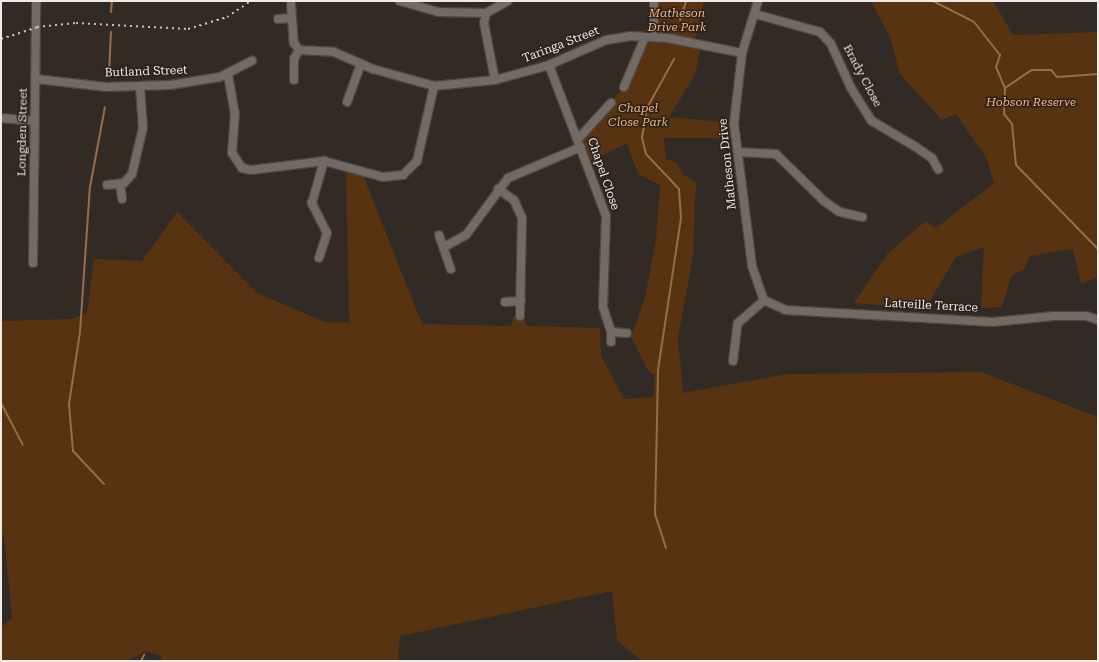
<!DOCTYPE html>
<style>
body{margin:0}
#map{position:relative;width:1099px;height:662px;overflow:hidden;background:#322b25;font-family:"Roboto Serif",serif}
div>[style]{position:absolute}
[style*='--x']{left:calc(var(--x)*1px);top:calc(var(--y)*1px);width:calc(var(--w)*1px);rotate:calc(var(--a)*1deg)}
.green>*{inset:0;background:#573312}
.stream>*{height:2px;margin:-1px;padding:0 1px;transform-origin:1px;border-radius:1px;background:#9a6c47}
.roads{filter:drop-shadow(1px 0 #4d4742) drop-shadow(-1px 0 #4d4742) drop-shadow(0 1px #4d4742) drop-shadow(0 -1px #4d4742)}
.minor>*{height:8px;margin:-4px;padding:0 4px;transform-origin:4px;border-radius:4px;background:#736a64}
.rail>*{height:2px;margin-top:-1px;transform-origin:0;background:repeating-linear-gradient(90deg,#c7c1be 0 2px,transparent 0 6px)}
span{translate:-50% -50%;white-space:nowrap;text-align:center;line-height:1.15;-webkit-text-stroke:3px #28211c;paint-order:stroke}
.park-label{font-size:12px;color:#f7b27b;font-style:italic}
.street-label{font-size:12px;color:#efeae7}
.frame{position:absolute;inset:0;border:2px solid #efeae7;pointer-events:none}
</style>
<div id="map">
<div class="green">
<i style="clip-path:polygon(654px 1px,704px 1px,694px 43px,701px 45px,695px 75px,669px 117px,734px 123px,737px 138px,664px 138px,666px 159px,677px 163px,682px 174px,696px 182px,693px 256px,678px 338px,683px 393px,788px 374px,981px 372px,1098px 417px,1098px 661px,642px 661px,617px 640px,612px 591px,400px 636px,398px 661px,161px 661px,161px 656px,146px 651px,127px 661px,1px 661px,1px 627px,12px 618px,4px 536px,1px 535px,1px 321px,72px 319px,87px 313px,94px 259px,142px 261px,177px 212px,257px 293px,324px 322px,349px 323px,346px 166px,361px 170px,422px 324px,511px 326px,513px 317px,523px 317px,527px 326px,600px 328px,601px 356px,624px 399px,653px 397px,655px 375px,648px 371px,631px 337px,645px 298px,656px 240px,660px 185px,638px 174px,627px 143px,587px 163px,578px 139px,624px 87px,643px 41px,654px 37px)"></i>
<i style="clip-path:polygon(871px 1px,993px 1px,1013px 35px,1098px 32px,1098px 277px,1081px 284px,1073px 249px,1030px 256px,1025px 268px,1011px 277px,1002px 307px,981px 308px,984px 247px,956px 257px,925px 309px,854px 303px,888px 253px,926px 221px,936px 228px,994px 183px,987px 159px,956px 114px,942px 120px,900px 74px,890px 37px)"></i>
</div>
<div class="stream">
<i style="--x:933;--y:1;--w:46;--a:27.1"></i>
<i style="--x:974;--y:22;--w:42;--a:51.8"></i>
<i style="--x:1000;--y:55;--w:13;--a:108"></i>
<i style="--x:996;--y:67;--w:23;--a:67"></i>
<i style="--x:1005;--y:88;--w:26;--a:92"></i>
<i style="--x:1004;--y:114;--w:13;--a:51"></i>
<i style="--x:1012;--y:124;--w:41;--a:84.4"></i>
<i style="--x:1016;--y:165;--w:117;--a:45.7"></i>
<i style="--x:111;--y:12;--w:11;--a:-85"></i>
<i style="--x:680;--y:20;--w:20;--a:-72"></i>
<i style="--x:109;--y:74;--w:42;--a:-87.3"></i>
<i style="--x:1005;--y:88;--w:32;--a:-34"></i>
<i style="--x:1032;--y:70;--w:19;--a:0"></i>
<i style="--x:1051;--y:70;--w:9;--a:49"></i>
<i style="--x:1057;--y:77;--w:41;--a:-4.2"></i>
<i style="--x:1;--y:403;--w:47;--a:62.4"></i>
<i style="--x:104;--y:484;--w:45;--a:-133.2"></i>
<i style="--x:73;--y:451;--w:47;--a:-94.9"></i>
<i style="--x:69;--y:404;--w:73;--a:-81.3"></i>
<i style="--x:80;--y:332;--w:145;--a:-86.1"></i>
<i style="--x:90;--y:187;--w:81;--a:-79.4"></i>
<i style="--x:666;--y:548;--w:35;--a:-108"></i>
<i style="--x:655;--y:515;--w:145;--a:-88.8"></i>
<i style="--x:658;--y:370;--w:154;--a:-81.4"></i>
<i style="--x:681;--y:218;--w:29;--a:-94"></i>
<i style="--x:679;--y:189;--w:48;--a:-133.3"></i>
<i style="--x:646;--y:154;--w:16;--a:-104"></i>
<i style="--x:642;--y:138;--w:30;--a:-81"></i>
<i style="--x:647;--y:108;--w:56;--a:-61.1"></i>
<i style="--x:141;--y:661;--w:7;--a:-63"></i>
</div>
<div class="roads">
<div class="minor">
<i style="--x:400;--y:1;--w:40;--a:16"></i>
<i style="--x:438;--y:12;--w:48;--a:1.2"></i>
<i style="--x:486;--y:13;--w:25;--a:-29"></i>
<i style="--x:758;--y:1;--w:54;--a:107.1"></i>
<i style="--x:742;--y:53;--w:70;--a:96.5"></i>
<i style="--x:734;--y:123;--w:144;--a:82.8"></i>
<i style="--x:752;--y:266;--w:36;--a:71"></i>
<i style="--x:291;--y:4;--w:39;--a:86"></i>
<i style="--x:294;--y:43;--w:9;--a:54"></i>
<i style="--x:299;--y:50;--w:35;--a:3"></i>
<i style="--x:334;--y:52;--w:43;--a:23.6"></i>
<i style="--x:373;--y:69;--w:63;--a:15.6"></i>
<i style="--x:434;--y:86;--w:61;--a:-5.6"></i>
<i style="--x:495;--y:80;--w:56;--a:-15.5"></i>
<i style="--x:549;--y:65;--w:62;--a:-23.7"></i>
<i style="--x:606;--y:40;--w:24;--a:-9"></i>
<i style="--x:630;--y:36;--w:37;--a:3"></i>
<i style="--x:667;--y:38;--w:76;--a:11.3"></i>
<i style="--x:486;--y:13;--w:10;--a:101"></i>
<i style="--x:484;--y:23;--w:58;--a:79.1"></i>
<i style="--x:755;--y:14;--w:67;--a:15.5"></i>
<i style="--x:820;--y:32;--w:16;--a:47"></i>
<i style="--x:831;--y:44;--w:48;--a:65.6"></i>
<i style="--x:851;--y:88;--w:39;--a:58"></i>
<i style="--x:872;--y:121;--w:51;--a:30.6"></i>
<i style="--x:916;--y:147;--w:19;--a:35"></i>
<i style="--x:932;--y:158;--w:13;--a:61"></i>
<i style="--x:278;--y:19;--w:14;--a:-4"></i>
<i style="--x:654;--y:37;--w:36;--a:-90"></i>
<i style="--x:549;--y:65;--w:161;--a:69.3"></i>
<i style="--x:606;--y:216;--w:91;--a:91.9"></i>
<i style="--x:603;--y:307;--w:26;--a:72"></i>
<i style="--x:611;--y:332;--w:10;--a:90"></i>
<i style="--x:228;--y:75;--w:39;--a:80"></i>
<i style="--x:235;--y:113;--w:40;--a:94.3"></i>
<i style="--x:232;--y:153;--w:18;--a:56"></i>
<i style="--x:242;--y:168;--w:9;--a:13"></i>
<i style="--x:251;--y:170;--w:74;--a:-7"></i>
<i style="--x:324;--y:161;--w:61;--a:15.2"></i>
<i style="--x:383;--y:177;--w:20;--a:-6"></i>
<i style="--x:403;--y:175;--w:20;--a:-45"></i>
<i style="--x:417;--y:161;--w:77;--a:-77.2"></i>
<i style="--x:36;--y:79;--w:71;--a:6.4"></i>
<i style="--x:107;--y:87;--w:63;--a:-1.8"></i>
<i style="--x:170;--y:85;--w:51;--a:-9.1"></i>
<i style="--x:220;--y:77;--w:36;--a:-27"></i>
<i style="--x:294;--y:80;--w:21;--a:-90"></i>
<i style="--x:294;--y:59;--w:10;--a:-61"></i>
<i style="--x:624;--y:87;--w:54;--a:-67.2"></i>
<i style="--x:347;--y:102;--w:40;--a:-69.8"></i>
<i style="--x:1;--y:118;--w:34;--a:5"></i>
<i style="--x:578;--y:139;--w:49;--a:-47.5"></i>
<i style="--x:738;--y:152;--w:38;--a:3"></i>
<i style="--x:776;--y:154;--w:67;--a:44.4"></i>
<i style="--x:824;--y:201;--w:19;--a:35"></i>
<i style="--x:840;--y:212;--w:23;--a:13"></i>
<i style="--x:120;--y:184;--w:15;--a:82"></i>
<i style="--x:107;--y:185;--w:17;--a:-7"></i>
<i style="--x:124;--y:183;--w:12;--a:-48"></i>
<i style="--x:132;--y:174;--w:47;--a:-76.6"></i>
<i style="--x:143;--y:128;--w:41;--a:-94.2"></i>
<i style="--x:498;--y:189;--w:19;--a:35"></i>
<i style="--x:514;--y:200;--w:20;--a:66"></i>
<i style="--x:522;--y:218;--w:98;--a:91.2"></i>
<i style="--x:439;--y:235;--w:36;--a:71"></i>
<i style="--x:444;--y:247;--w:25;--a:-29"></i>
<i style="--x:466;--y:235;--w:71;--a:-53.6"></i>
<i style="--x:508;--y:178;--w:79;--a:-23"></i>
<i style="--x:319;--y:258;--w:26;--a:-72"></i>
<i style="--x:327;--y:233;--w:34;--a:-117"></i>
<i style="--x:312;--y:203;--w:44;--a:-74.1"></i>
<i style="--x:33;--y:263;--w:262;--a:-89.3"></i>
<i style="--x:764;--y:300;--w:23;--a:25"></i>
<i style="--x:785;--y:310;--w:208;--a:3.3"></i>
<i style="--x:993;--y:322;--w:61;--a:-5.6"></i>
<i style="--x:1054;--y:316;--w:32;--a:0"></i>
<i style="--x:1086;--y:316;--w:13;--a:18"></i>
<i style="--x:505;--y:302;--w:16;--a:-4"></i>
<i style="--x:611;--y:332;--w:16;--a:4"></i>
<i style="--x:733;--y:361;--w:38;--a:-83"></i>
<i style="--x:738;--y:323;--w:35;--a:-41"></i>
</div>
</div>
<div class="rail">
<i style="--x:1;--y:39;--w:38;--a:-18"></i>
<i style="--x:37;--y:27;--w:39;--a:-6"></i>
<i style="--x:76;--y:23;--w:112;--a:3.1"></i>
<i style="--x:188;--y:29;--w:41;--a:-17.1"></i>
<i style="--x:227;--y:17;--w:29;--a:-34"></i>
</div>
<div class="park-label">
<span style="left:677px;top:21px">Matheson<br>Drive Park</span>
<span style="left:1031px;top:103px">Hobson Reserve</span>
<span style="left:638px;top:116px">Chapel<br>Close Park</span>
</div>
<div class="street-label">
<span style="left:561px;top:45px;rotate:-21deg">Taringa Street</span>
<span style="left:146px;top:72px;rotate:-2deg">Butland Street</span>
<span style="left:862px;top:76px;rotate:62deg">Brady Close</span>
<span style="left:23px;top:132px;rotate:-89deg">Longden Street</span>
<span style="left:728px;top:164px;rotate:-96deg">Matheson Drive</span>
<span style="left:603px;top:174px;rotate:71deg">Chapel Close</span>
<span style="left:931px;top:306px;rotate:3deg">Latreille Terrace</span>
</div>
<div class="frame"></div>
</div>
